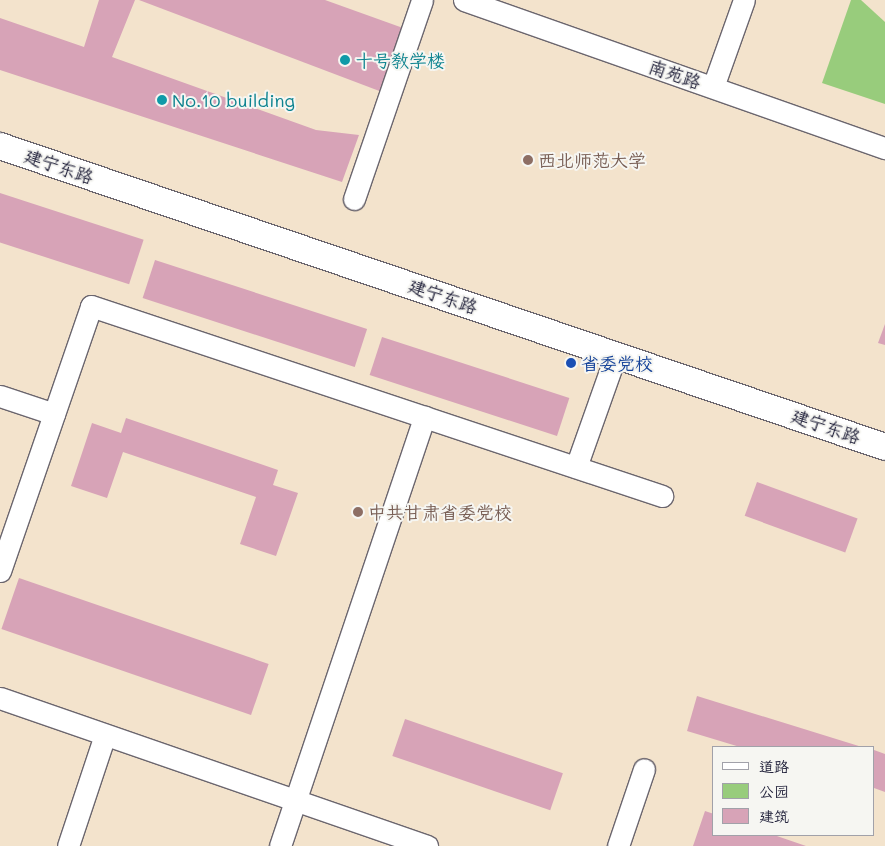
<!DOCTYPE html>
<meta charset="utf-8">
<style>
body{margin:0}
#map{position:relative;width:885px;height:846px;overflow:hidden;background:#f3e3cc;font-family:Mali,"LXGW WenKai TC",sans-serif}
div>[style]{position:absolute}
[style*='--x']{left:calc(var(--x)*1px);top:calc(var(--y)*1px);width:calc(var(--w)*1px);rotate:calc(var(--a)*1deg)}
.green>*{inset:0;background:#98cc7c}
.building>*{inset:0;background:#d7a3b7;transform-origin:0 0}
.roads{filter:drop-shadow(1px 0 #6b666e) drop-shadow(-1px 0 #6b666e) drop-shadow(0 1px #6b666e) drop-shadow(0 -1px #6b666e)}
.minor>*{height:21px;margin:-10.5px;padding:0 10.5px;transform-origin:10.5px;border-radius:10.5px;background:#fff}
.major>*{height:26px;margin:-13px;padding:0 13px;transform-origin:13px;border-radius:13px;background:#fff}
.dots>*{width:14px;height:14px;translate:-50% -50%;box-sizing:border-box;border:2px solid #f6f6f2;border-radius:50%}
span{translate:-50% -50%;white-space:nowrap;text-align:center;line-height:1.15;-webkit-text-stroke:4px #f6f6f2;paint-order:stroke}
.culture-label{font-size:18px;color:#0d838f}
.left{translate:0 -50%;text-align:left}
.street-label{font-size:18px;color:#22223b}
.education-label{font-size:18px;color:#785e54}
.transit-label{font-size:18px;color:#164399}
.legend{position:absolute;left:712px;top:746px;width:162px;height:90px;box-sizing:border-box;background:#f6f6f2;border:1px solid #a1a1a9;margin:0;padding:6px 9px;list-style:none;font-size:15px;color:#22223b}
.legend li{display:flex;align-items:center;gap:10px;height:25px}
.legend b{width:25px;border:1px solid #a1a1a9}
</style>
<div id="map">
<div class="green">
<i style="clip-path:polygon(851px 0,861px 0,885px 22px,885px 104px,822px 83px)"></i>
</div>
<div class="building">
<i style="clip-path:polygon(99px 0,135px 0,112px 57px,316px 130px,359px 135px,342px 182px,0 70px,0 18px,84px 47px)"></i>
<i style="clip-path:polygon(139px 0,325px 0,403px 28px,382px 92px)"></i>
<i style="left:0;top:193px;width:151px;height:47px;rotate:18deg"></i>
<i style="left:155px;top:260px;width:223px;height:40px;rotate:18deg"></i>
<i style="clip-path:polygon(885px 324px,885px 345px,878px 343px)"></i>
<i style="left:382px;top:337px;width:197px;height:40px;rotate:18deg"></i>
<i style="clip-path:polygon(126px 418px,278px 470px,273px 485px,298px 493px,276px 556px,240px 544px,256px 497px,123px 452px,107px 498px,71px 486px,92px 423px,121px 433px)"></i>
<i style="left:757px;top:482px;width:107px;height:36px;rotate:20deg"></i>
<i style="left:19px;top:578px;width:264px;height:54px;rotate:19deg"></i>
<i style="clip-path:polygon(697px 696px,862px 747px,740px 747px,687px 731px)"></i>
<i style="left:405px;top:719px;width:167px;height:39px;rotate:19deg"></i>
<i style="clip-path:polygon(874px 750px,885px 754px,885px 792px,874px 788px)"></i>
<i style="clip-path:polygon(705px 811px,714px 814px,714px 835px,774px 835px,806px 846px,693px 846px)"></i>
</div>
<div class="roads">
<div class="minor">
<i style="--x:464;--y:0;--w:446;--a:19.4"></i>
<i style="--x:713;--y:87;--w:92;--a:-70.4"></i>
<i style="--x:354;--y:199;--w:210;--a:-71.1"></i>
<i style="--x:0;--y:396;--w:57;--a:18.4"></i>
<i style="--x:576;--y:467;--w:120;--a:-70.5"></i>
<i style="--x:0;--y:571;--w:280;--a:-71"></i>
<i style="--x:91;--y:306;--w:602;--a:18.4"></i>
<i style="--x:0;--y:698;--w:452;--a:19.1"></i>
<i style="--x:68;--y:846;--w:117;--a:-71.6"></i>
<i style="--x:280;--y:846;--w:453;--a:-71.4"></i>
<i style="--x:618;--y:846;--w:81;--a:-71.3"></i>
</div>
<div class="major">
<i style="--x:0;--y:146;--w:935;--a:18.78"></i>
</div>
</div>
<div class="dots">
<i style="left:345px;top:60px;background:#0f9aa8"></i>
<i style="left:162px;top:100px;background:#0f9aa8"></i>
<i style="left:528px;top:160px;background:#8d6e63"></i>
<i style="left:571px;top:363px;background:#1a4fb4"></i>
<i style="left:358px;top:512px;background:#8d6e63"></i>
</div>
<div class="culture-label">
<span class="left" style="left:355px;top:60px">十号教学楼</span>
<span class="left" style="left:172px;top:100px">No.10 building</span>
</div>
<div class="street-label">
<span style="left:675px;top:74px;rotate:19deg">南苑路</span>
<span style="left:59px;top:166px;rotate:19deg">建宁东路</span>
<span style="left:443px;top:296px;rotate:19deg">建宁东路</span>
<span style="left:826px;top:426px;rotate:19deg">建宁东路</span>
</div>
<div class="education-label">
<span class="left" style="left:538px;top:160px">西北师范大学</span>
<span class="left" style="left:368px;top:512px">中共甘肃省委党校</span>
</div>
<div class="transit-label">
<span class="left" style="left:581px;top:363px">省委党校</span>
</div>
<ul class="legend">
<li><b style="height:6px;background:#fff"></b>道路</li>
<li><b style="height:14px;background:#98cc7c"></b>公园</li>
<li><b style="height:14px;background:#d7a3b7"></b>建筑</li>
</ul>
</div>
